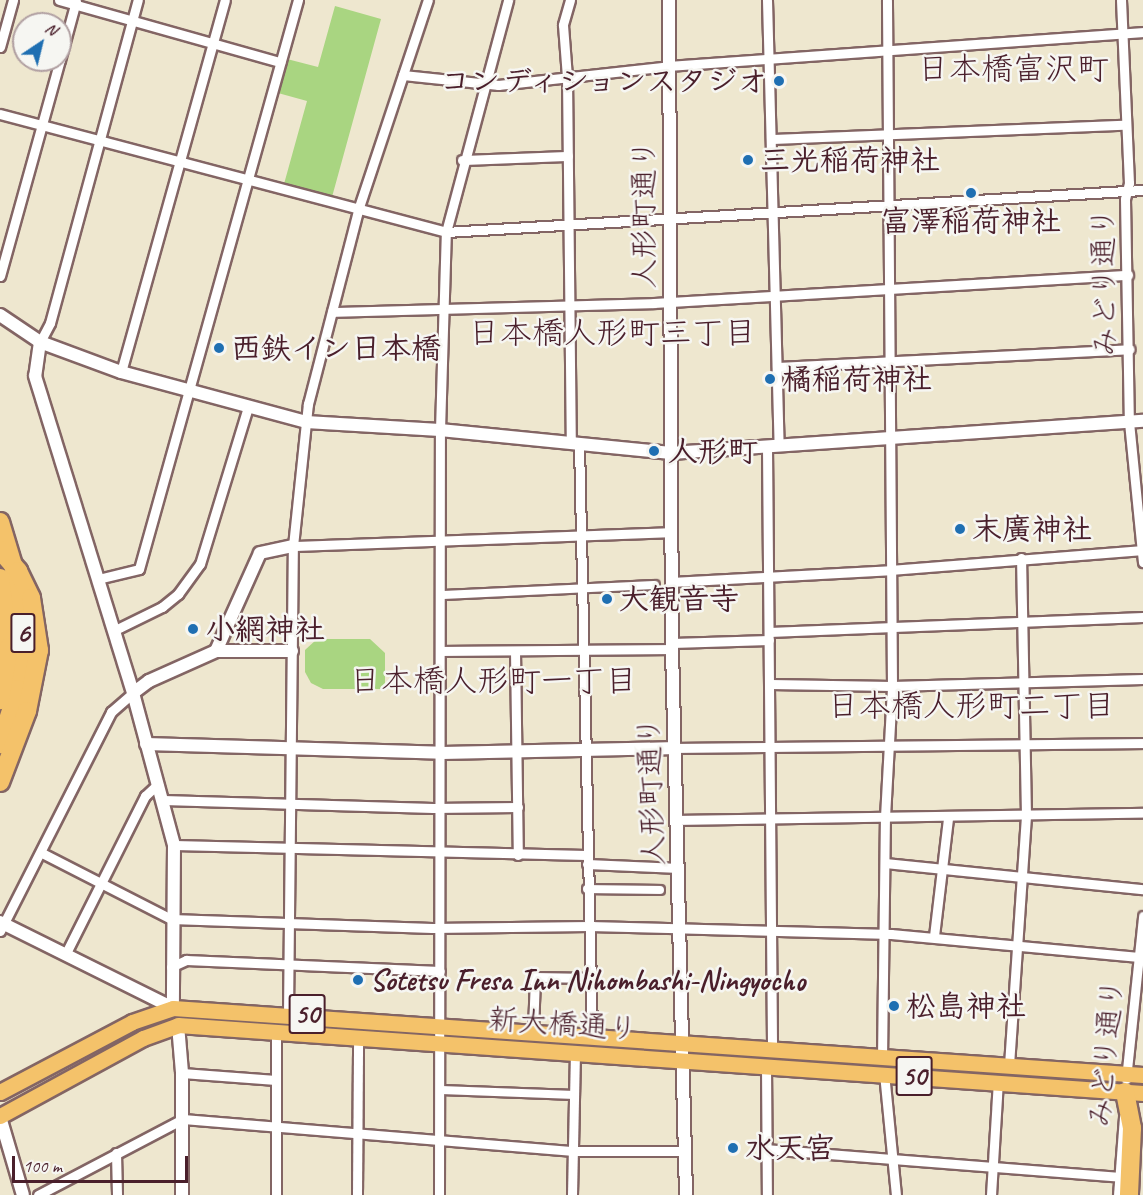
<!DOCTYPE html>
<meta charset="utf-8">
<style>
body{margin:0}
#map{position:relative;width:1143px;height:1195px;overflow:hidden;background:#eee7cf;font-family:Caveat,"Klee One",sans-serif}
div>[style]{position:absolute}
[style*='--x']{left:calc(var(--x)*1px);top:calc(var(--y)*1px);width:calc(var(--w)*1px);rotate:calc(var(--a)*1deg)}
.green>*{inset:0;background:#a9d581}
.roads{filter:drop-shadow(2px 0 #836564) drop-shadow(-2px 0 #836564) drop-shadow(0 2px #836564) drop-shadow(0 -2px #836564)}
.pedestrian>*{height:8px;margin:-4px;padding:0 4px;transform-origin:4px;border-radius:4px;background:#fff}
.minor>*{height:9px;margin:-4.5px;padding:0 4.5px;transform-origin:4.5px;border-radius:4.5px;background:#fff}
.tertiary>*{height:12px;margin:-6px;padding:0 6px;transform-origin:6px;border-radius:6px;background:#fff}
.primary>*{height:15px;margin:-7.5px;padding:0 7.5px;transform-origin:7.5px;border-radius:7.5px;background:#f4c26a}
.motorway>*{height:18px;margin:-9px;padding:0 9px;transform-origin:9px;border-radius:9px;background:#f4c26a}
.dots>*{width:16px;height:16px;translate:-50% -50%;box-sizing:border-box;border:3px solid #f6f6f2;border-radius:50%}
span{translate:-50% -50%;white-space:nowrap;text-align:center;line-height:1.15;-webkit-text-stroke:5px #f6f6f2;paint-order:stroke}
.shield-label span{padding:2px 4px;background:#f6f6f2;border:2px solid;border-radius:4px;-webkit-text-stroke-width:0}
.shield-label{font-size:28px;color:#4a1f2b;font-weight:700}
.poi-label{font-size:30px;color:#4a1f2b;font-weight:700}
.right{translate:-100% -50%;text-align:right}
.left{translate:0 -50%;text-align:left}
.street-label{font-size:30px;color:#4a1f2b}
.neighbourhood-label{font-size:32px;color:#4a1f2b}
.north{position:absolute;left:12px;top:12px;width:60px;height:60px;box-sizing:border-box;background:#f6f6f2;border:2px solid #b1a0a2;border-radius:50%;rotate:35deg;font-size:16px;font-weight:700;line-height:24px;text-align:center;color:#4a1f2b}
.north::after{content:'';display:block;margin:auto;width:21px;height:27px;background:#1f6fb2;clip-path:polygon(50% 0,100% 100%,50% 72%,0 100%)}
.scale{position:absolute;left:12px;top:1156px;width:176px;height:27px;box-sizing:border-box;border:3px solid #4a1f2b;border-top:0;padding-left:8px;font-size:18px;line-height:21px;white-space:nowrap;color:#4a1f2b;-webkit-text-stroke:4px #f6f6f2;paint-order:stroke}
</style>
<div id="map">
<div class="green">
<i style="clip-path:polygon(335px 6px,381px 19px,332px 197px,284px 184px,307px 101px,278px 93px,287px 59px,318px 67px)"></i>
<i style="clip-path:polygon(317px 639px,370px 639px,385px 653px,385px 689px,323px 689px,311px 683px,305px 672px,305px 650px)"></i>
</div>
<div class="roads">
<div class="pedestrian">
<i style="--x:442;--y:595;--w:213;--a:-2.7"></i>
<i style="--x:587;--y:889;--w:73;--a:0.8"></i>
<i style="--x:441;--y:1090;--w:134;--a:2.1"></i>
</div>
<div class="minor">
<i style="--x:59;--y:0;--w:230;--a:15.7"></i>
<i style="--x:570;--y:0;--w:26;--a:106"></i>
<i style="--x:563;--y:25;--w:52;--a:85.6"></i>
<i style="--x:567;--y:77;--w:366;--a:89.4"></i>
<i style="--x:767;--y:0;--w:445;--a:88.5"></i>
<i style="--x:1121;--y:0;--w:183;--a:87.5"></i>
<i style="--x:1129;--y:183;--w:16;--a:104"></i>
<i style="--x:1125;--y:199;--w:223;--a:89"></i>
<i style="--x:1129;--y:422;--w:141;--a:84.3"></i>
<i style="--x:0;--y:47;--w:49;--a:-74.5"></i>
<i style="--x:60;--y:60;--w:61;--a:-74.8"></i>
<i style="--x:403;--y:75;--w:96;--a:6"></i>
<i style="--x:498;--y:85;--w:172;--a:-6.3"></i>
<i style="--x:669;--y:66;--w:475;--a:-4.1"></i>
<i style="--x:0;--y:114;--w:461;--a:14.8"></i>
<i style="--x:446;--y:232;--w:698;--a:-3.45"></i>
<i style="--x:771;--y:139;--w:354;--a:-2.3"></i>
<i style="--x:462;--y:160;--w:106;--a:-2.2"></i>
<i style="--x:0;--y:276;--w:224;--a:-74.5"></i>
<i style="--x:332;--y:312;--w:322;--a:-1.6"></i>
<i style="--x:654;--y:303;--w:475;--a:-3.4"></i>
<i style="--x:40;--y:342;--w:21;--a:-62"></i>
<i style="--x:50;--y:323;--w:335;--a:-74.8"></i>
<i style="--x:777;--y:367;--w:353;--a:-2.9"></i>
<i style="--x:121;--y:372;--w:386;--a:-74.4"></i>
<i style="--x:579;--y:443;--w:592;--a:88.74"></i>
<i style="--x:767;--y:447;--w:600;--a:89.52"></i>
<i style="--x:293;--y:546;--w:378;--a:-2.1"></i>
<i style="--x:98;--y:579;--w:42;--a:-13.7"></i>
<i style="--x:139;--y:569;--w:591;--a:-74.39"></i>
<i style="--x:671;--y:582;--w:219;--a:-3.1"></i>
<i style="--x:890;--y:570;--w:254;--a:-4.5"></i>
<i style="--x:113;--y:631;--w:55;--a:-26.1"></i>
<i style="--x:162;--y:607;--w:21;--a:-39"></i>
<i style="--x:178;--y:594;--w:37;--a:-54"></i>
<i style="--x:200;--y:564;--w:164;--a:-73"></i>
<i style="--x:769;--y:632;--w:374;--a:-2.3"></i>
<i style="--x:672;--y:643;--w:97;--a:-1.8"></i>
<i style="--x:442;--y:651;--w:230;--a:-0.5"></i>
<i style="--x:515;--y:651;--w:204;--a:89.2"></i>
<i style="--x:770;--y:684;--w:122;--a:0.9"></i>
<i style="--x:892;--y:686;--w:251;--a:-1.6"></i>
<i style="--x:676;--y:748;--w:467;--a:-0.6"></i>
<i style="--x:163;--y:800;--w:270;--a:1.7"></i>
<i style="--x:433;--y:808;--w:85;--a:-0.7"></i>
<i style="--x:678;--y:820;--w:465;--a:-0.9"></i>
<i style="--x:174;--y:845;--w:412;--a:1.4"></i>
<i style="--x:42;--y:853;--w:145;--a:27.1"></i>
<i style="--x:171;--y:919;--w:261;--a:2"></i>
<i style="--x:432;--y:928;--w:157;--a:-0.7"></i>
<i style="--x:589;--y:926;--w:302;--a:1.5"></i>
<i style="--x:891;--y:934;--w:249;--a:5.3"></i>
<i style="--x:885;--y:863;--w:259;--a:5.8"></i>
<i style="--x:587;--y:864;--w:92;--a:2.5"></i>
<i style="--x:0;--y:931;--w:246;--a:-63.1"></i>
<i style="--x:111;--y:712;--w:29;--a:-41"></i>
<i style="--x:934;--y:936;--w:119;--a:-83.2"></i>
<i style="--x:66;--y:953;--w:176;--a:-63.3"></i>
<i style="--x:145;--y:796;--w:18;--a:-43"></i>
<i style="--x:171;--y:967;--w:17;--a:-25"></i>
<i style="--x:186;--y:960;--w:254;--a:2.5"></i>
<i style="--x:288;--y:1013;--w:467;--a:-89.4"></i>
<i style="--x:293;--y:546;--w:143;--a:-84"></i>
<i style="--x:308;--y:404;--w:200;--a:-75.5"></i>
<i style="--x:358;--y:210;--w:221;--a:-71.6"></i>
<i style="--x:533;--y:1030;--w:53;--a:-87.8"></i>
<i style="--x:535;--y:977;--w:55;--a:1"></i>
<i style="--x:882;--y:1059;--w:242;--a:-89.3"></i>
<i style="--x:885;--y:817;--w:131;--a:-86.9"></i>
<i style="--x:892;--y:686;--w:686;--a:-90.42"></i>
<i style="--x:766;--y:1065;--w:130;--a:89.6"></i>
<i style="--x:1009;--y:1065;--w:250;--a:-86.1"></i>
<i style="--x:1026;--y:816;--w:258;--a:-91.1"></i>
<i style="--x:182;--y:1073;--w:94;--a:4.3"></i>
<i style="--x:884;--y:1073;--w:123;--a:84.4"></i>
<i style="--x:1126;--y:1079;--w:164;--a:-84"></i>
<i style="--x:766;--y:1149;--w:354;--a:4.5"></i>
<i style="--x:116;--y:1153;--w:42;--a:88.6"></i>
<i style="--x:38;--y:1195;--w:164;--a:-27.7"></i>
<i style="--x:183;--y:1119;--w:392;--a:4.7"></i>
<i style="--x:574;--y:1151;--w:111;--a:0"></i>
<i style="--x:276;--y:1195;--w:165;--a:-90"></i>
<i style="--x:357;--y:1195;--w:159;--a:-89.6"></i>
<i style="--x:439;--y:1195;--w:765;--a:-89.93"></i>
<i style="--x:440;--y:430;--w:198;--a:-88.3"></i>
<i style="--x:446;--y:232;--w:240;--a:-75"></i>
<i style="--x:572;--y:1195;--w:142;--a:-88.8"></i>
<i style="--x:991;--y:1195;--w:113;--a:-86.5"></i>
<i style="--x:1118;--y:1195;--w:78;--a:-85.6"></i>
</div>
<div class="tertiary">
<i style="--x:669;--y:0;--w:649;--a:89.74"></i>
<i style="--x:672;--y:649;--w:546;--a:88.53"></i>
<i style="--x:0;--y:315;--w:48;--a:34"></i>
<i style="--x:40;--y:342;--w:86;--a:20.3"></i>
<i style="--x:121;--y:372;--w:192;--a:15.1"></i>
<i style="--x:306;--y:422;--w:134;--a:3.4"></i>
<i style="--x:440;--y:430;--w:232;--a:5.7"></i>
<i style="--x:671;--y:453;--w:473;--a:-3.9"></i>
<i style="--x:40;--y:342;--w:34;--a:98"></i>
<i style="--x:35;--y:376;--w:332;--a:72.8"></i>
<i style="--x:133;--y:693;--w:157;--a:74.9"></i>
<i style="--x:174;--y:845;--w:163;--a:90.4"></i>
<i style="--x:216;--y:651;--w:107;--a:-65.8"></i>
<i style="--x:260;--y:553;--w:34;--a:-12"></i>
<i style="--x:133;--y:693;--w:20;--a:-37"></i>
<i style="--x:149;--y:681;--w:73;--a:-24.1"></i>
<i style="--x:216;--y:651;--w:76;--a:0"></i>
<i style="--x:146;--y:744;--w:296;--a:1.7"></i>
<i style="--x:442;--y:753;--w:234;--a:-1.2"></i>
<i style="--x:0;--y:922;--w:193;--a:26.4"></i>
<i style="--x:178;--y:1025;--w:48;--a:85.2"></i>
<i style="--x:182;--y:1073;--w:122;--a:90"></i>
<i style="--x:0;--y:1117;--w:81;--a:73.6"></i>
</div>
<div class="primary">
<i style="--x:0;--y:1092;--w:149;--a:-27.9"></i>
<i style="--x:132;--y:1022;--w:43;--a:-18.9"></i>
<i style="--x:173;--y:1008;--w:972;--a:3.95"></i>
<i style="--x:0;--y:1116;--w:163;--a:-28.6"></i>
<i style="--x:143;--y:1038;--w:37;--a:-20"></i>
<i style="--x:178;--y:1025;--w:967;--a:4.03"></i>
</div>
<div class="motorway">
<i style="--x:0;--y:522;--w:52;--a:73.3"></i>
<i style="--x:15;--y:572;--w:77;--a:84.1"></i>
<i style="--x:23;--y:649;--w:40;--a:97.1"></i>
<i style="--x:18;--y:689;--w:58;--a:108.1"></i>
<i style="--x:0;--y:550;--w:28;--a:49"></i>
<i style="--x:18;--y:571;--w:30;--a:64"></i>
<i style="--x:31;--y:598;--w:53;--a:81.3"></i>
<i style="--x:39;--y:650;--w:62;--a:101.1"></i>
<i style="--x:27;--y:711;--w:76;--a:110.8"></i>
<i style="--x:0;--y:578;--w:70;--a:82.6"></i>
<i style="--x:9;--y:647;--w:54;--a:99.6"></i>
<i style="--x:1125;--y:1092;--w:37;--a:79"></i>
<i style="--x:1132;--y:1128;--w:67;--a:92.6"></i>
</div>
</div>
<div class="dots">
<i style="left:779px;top:81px;background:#1f6fb2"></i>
<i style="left:748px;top:160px;background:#1f6fb2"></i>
<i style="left:971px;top:193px;background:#1f6fb2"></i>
<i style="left:219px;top:348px;background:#1f6fb2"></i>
<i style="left:770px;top:379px;background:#1f6fb2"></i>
<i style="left:654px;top:451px;background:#1f6fb2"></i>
<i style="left:960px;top:529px;background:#1f6fb2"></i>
<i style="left:607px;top:599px;background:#1f6fb2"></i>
<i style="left:193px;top:629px;background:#1f6fb2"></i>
<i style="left:358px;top:980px;background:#1f6fb2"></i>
<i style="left:894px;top:1006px;background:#1f6fb2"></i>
<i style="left:733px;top:1148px;background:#1f6fb2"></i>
</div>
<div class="shield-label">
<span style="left:23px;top:633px">6</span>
<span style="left:307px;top:1014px">50</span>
<span style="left:914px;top:1076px">50</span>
</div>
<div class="poi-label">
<span class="right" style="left:767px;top:81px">コンディションスタジオ</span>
<span class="left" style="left:760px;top:160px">三光稲荷神社</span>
<span style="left:971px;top:221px">富澤稲荷神社</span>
<span class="left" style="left:231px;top:348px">西鉄イン日本橋</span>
<span class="left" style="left:782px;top:379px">橘稲荷神社</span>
<span class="left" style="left:668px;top:451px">人形町</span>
<span class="left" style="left:972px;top:529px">末廣神社</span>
<span class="left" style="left:619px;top:599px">大観音寺</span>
<span class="left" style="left:205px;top:629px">小網神社</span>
<span class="left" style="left:370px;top:980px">Sotetsu Fresa Inn Nihombashi-Ningyocho</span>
<span class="left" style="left:906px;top:1006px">松島神社</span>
<span class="left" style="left:745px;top:1148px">水天宮</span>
</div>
<div class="street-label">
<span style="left:644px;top:214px;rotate:-90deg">人形町通り</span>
<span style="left:1104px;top:282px;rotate:-91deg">みどり通り</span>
<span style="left:651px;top:791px;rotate:-92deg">人形町通り</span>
<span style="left:563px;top:1024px;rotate:4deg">新大橋通り</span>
<span style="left:1106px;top:1053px;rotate:-85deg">みどり通り</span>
</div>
<div class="neighbourhood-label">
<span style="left:1013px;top:69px">日本橋富沢町</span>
<span style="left:612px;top:333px">日本橋人形町三丁目</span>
<span style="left:493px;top:681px">日本橋人形町一丁目</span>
<span style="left:971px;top:706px">日本橋人形町二丁目</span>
</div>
<div class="north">N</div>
<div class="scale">100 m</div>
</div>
